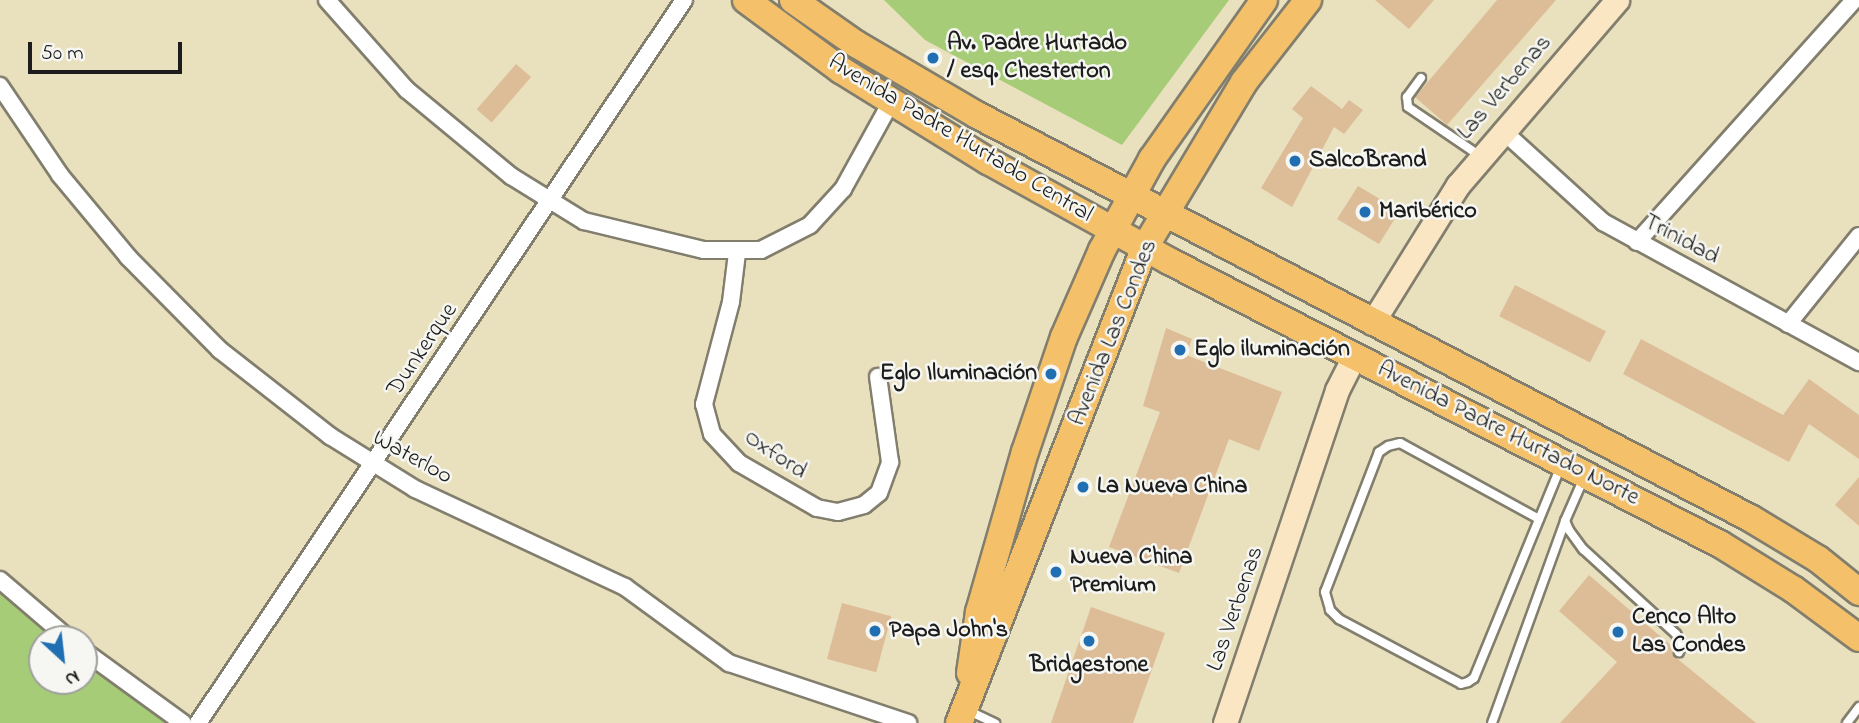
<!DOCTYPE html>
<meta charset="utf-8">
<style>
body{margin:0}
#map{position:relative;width:1859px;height:723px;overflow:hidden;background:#e9e0be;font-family:"Indie Flower",sans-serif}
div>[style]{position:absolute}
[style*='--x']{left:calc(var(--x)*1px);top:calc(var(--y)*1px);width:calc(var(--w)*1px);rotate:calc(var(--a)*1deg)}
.green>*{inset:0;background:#a6cc77}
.building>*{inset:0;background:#ddbd98;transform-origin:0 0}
.roads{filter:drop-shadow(2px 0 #827e6d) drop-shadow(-2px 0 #827e6d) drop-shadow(0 2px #827e6d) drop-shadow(0 -2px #827e6d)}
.lane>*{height:8px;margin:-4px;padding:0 4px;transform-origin:4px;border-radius:4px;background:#fff}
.street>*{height:16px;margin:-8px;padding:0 8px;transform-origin:8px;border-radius:8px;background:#fff}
.secondary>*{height:23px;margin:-11.5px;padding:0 11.5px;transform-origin:11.5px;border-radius:11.5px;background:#fbe6c3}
.primary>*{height:26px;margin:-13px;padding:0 13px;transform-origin:13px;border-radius:13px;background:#f4c16a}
.dots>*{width:19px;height:19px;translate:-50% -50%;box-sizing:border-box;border:4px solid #f6f6f2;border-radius:50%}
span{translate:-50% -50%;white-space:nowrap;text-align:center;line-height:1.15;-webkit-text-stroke:5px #f6f6f2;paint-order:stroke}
.poi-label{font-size:24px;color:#1c1c1c;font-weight:700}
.left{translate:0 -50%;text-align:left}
.right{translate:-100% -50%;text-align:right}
.street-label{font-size:24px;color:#1c1c1c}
.north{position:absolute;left:28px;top:625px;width:70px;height:70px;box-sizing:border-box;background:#f6f6f2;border:2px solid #9f9f9c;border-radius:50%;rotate:153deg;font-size:19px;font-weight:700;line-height:28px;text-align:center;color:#1c1c1c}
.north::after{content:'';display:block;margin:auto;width:24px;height:32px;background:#1f6fb2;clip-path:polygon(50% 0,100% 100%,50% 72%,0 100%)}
.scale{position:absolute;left:28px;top:42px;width:154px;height:32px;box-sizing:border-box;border:4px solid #1c1c1c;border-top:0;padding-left:9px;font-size:21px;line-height:24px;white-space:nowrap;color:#1c1c1c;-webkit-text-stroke:5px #f6f6f2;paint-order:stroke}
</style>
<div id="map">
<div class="green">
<i style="clip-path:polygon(884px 0,1229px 0,1122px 145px,925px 40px)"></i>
<i style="clip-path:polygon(0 584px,60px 639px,42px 639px,42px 681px,84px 681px,84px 658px,167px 723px,0 723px)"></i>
</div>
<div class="building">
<i style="clip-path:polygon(1375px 0,1434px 0,1409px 29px)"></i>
<i style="clip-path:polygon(1497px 0,1556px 0,1447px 125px,1415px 97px)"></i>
<i style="left:516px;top:64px;width:20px;height:60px;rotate:41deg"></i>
<i style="clip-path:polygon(1311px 86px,1342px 109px,1349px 100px,1363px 110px,1344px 134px,1334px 127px,1292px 207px,1261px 188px,1303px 118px,1292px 109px)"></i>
<i style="clip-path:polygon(1358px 186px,1385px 202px,1381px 208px,1396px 217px,1379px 244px,1337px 219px)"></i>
<i style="left:1515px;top:285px;width:102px;height:35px;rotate:27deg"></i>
<i style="clip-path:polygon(1166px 328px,1192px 339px,1186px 355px,1282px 392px,1259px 451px,1229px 439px,1179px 573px,1109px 547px,1160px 412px,1143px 406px)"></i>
<i style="clip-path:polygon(1641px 339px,1783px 415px,1809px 379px,1859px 415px,1859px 459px,1809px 424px,1789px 462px,1623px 374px)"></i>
<i style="clip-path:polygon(1859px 477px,1859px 526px,1835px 505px)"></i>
<i style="clip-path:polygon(1589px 575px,1674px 648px,1674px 656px,1756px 723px,1560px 723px,1617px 662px,1559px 611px)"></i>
<i style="left:842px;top:603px;width:51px;height:58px;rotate:15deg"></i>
<i style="clip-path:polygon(1091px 607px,1165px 633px,1133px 723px,1051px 723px)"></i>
</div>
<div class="roads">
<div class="lane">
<i style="--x:1421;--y:78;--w:24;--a:126"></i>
<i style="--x:1407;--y:97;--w:10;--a:84"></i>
<i style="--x:1408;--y:107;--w:87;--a:34.2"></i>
<i style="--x:1583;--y:480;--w:45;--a:113.7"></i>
<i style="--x:1565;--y:521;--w:10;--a:66"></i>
<i style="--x:1569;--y:530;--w:24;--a:54"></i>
<i style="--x:1583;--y:549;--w:126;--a:42.4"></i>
<i style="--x:1676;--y:634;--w:13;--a:61"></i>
<i style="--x:1682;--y:645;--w:8;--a:113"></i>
<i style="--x:1539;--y:519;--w:158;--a:-151.3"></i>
<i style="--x:1400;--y:443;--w:12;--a:166"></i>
<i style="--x:1388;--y:446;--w:11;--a:146"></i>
<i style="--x:1379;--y:452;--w:150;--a:111.1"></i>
<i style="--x:1325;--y:592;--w:19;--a:74"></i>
<i style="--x:1330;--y:610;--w:13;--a:45"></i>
<i style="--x:1339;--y:619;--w:138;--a:28"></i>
<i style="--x:1461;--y:684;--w:7;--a:-16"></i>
<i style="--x:1468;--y:682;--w:7;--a:-34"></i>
<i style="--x:1474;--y:678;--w:227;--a:-67.7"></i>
<i style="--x:969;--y:711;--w:29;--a:25"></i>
<i style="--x:1492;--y:723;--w:215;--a:-70.1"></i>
<i style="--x:1847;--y:723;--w:20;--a:-53"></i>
</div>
<div class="street">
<i style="--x:327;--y:0;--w:120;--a:48.4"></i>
<i style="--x:407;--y:90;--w:135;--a:39.6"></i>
<i style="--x:511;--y:176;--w:86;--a:31.7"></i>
<i style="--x:584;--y:221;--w:123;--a:13.6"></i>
<i style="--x:704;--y:250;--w:57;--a:0"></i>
<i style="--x:761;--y:250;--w:55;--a:-27"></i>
<i style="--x:810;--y:225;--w:49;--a:-47.5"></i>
<i style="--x:843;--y:189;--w:99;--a:-61.1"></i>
<i style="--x:0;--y:86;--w:107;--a:56"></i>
<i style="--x:60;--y:175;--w:107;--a:50.3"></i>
<i style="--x:128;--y:257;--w:131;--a:45.3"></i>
<i style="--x:220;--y:350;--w:140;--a:38"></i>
<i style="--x:330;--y:436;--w:100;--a:31.9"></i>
<i style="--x:415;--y:489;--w:232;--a:25"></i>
<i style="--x:625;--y:587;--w:129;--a:36.2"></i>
<i style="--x:729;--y:663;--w:189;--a:18.5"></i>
<i style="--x:1502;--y:130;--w:137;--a:42.3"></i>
<i style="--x:1603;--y:222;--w:292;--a:28.7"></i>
<i style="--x:1637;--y:242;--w:325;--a:-48.1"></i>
<i style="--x:737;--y:253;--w:49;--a:97"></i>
<i style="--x:731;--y:302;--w:106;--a:104.8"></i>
<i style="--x:704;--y:404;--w:31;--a:75"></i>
<i style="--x:712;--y:434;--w:40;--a:47"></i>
<i style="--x:739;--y:463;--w:90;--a:30"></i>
<i style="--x:817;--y:508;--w:21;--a:11"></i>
<i style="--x:838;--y:512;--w:27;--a:-15"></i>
<i style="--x:864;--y:505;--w:19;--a:-39"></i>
<i style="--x:879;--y:493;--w:33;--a:-70"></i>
<i style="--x:890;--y:462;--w:86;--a:-98"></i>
<i style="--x:1788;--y:324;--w:113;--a:-51.1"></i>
<i style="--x:0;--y:580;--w:91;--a:40.5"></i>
<i style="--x:84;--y:651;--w:122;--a:36"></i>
<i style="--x:198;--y:723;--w:871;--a:-56.09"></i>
</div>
<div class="secondary">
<i style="--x:1372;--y:323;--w:163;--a:-58.1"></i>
<i style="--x:1458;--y:185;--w:244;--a:-49.3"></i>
<i style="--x:1225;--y:723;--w:351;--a:-71.4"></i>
<i style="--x:1337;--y:390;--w:39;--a:-63"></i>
</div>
<div class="primary">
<i style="--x:746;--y:0;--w:118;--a:36.4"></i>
<i style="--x:841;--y:70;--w:173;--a:31.8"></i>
<i style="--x:988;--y:161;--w:207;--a:28.9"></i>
<i style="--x:1169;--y:261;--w:619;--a:27.19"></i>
<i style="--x:1720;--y:544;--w:86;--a:31.7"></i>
<i style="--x:1793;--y:589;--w:82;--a:36.6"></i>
<i style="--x:793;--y:0;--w:77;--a:34.9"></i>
<i style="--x:856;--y:44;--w:140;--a:30.4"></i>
<i style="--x:977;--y:115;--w:872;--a:27.54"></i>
<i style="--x:1750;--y:518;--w:79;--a:31.1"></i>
<i style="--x:1818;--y:559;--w:53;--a:38.8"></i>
<i style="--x:970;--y:673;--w:62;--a:-81.6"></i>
<i style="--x:979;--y:612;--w:166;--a:-74"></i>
<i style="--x:1025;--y:452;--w:121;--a:-71.3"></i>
<i style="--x:1064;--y:337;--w:95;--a:-66.4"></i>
<i style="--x:1102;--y:250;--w:104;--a:-61.2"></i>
<i style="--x:1152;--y:159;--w:194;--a:-54.8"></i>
<i style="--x:959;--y:723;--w:511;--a:-68.66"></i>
<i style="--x:1145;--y:247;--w:192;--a:-59"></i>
<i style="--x:1244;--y:82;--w:104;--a:-52"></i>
</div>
</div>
<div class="dots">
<i style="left:933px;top:58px;background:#1f6fb2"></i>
<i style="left:1295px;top:161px;background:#1f6fb2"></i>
<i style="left:1365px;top:212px;background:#1f6fb2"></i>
<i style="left:1180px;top:350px;background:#1f6fb2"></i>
<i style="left:1051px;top:374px;background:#1f6fb2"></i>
<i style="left:1083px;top:487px;background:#1f6fb2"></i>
<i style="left:1056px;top:572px;background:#1f6fb2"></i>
<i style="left:875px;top:631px;background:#1f6fb2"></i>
<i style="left:1618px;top:632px;background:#1f6fb2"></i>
<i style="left:1089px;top:641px;background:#1f6fb2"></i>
</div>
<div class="poi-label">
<span class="left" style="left:947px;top:58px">Av. Padre Hurtado<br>/ esq. Chesterton</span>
<span class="left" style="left:1309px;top:161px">SalcoBrand</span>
<span class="left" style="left:1379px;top:212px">Maribérico</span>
<span class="left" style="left:1194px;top:350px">Eglo iluminación</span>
<span class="right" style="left:1037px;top:374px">Eglo Iluminación</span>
<span class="left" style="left:1097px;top:487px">La Nueva China</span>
<span class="left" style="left:1070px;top:572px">Nueva China<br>Premium</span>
<span class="left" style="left:1632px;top:632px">Cenco Alto<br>Las Condes</span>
<span class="left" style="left:889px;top:631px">Papa John's</span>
<span style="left:1089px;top:666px">Bridgestone</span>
</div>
<div class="street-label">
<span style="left:1505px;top:88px;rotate:-49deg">Las Verbenas</span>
<span style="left:960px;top:139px;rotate:31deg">Avenida Padre Hurtado Central</span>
<span style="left:1681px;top:240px;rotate:28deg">Trinidad</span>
<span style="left:1114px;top:333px;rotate:-68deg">Avenida Las Condes</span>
<span style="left:423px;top:350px;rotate:-56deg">Dunkerque</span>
<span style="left:1508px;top:434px;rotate:27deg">Avenida Padre Hurtado Norte</span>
<span style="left:775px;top:455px;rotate:34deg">Oxford</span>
<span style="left:412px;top:458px;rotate:29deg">Waterloo</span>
<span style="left:1236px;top:609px;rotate:-71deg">Las Verbenas</span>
</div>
<div class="north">N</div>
<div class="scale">50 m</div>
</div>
